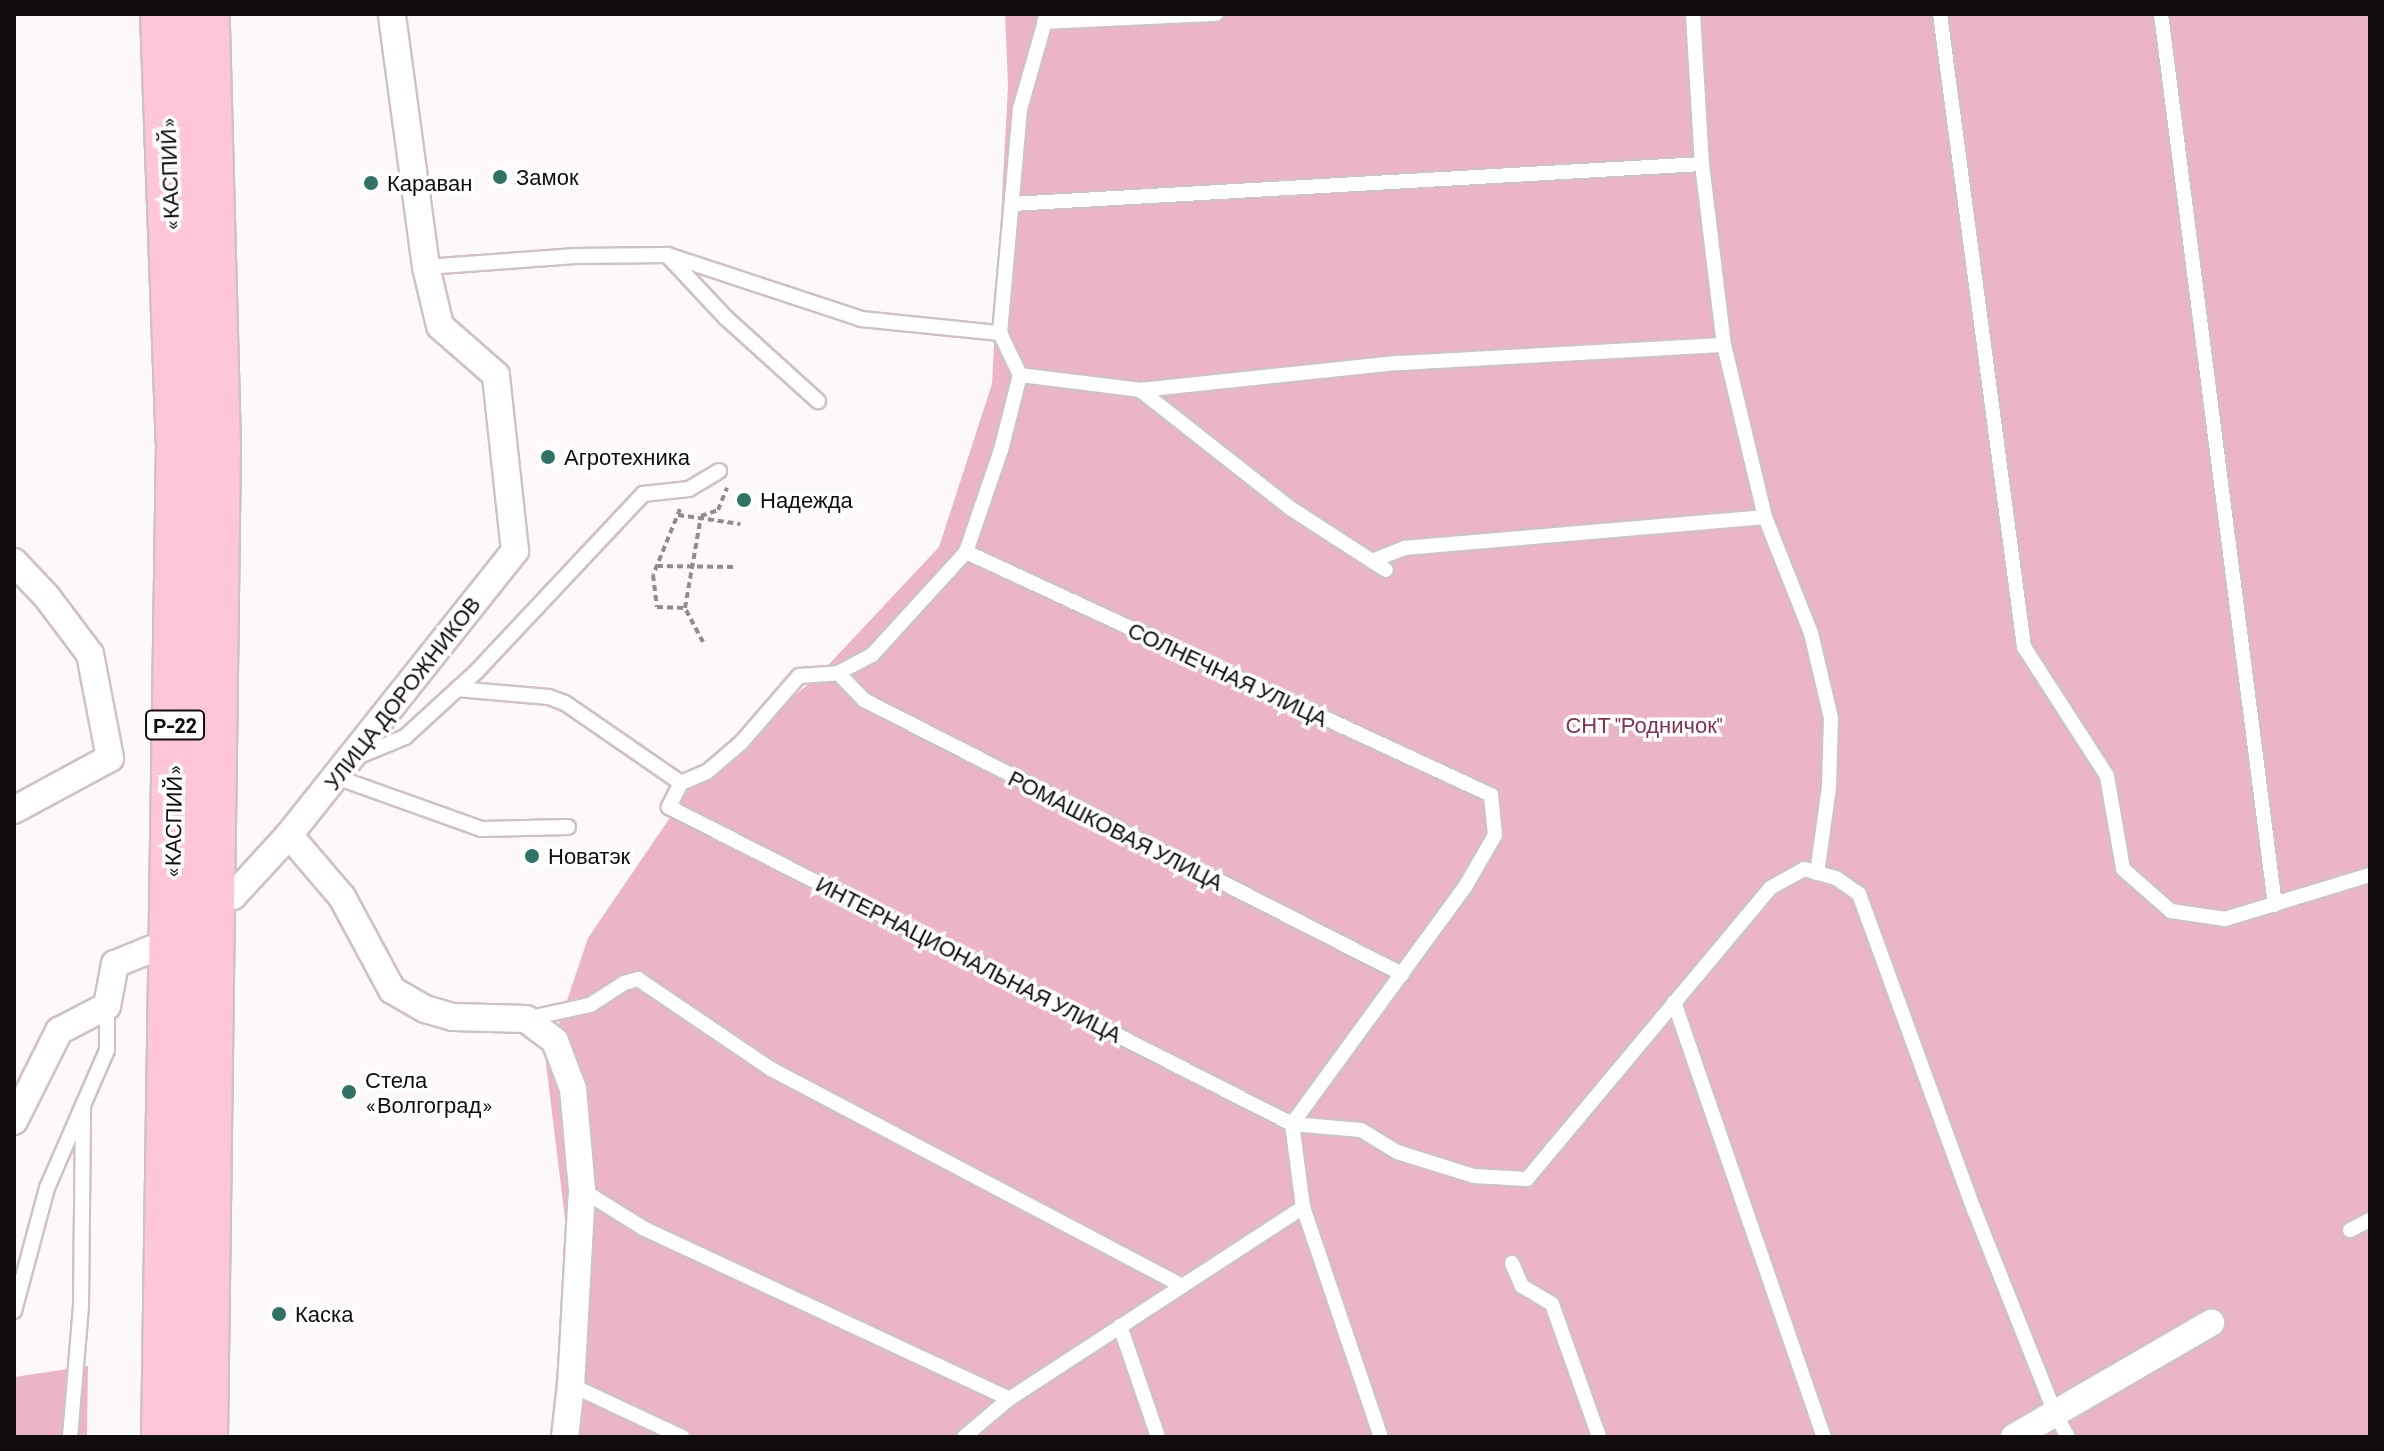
<!DOCTYPE html>
<meta charset="utf-8">
<style>
body{margin:0}
#map{position:relative;width:2384px;height:1451px;overflow:hidden;background:#fdf8f9;font-family:Barlow,sans-serif}
div>[style]{position:absolute}
[style*='--x']{left:calc(var(--x)*1px);top:calc(var(--y)*1px);width:calc(var(--w)*1px);rotate:calc(var(--a)*1deg)}
.green>*{inset:0;background:#ebb5c7}
.path>*{height:4px;margin-top:-2px;transform-origin:0;background:repeating-linear-gradient(90deg,#918c8d 0 6px,transparent 0 10px)}
.roads{filter:drop-shadow(2px 0 #cfc1c5) drop-shadow(-2px 0 #cfc1c5) drop-shadow(0 2px #cfc1c5) drop-shadow(0 -2px #cfc1c5)}
.service>*{height:14px;margin:-7px;padding:0 7px;transform-origin:7px;border-radius:7px;background:#fff}
.minor>*{height:26px;margin:-13px;padding:0 13px;transform-origin:13px;border-radius:13px;background:#fff}
.trunk>*{height:44px;margin:-22px;padding:0 22px;transform-origin:22px;border-radius:22px;background:#fec6d8}
.dots>*{width:22px;height:22px;translate:-50% -50%;box-sizing:border-box;border:4px solid #fff;border-radius:50%}
span{translate:-50% -50%;white-space:nowrap;text-align:center;line-height:1.15;-webkit-text-stroke:7px #fff;paint-order:stroke}
.shield-label span{padding:2px 6px;background:#fff;border:2px solid;border-radius:6px;-webkit-text-stroke-width:0}
.shield-label{font-size:20px;color:#110d0e;font-weight:700}
.street-label{font-size:22px;color:#110d0e}
.poi-label{font-size:22px;color:#110d0e}
.left{translate:0 -50%;text-align:left}
.park-label{font-size:22px;color:#823153}
.frame{position:absolute;inset:0;border:16px solid #110d0e;pointer-events:none}
</style>
<div id="map">
<div class="green">
<i style="clip-path:polygon(1005px 14px,2370px 14px,2370px 1437px,550px 1437px,569px 1252px,546px 1063px,588px 938px,699px 775px,817px 677px,939px 547px,992px 384px,1008px 86px)"></i>
<i style="clip-path:polygon(88px 1366px,87px 1437px,14px 1437px,14px 1377px)"></i>
</div>
<div class="path">
<i style="--x:680;--y:509;--w:71;--a:112.2"></i>
<i style="--x:653;--y:575;--w:32;--a:83"></i>
<i style="--x:657;--y:607;--w:28;--a:2"></i>
<i style="--x:678;--y:515;--w:63;--a:8.3"></i>
<i style="--x:657;--y:566;--w:80;--a:0.7"></i>
<i style="--x:703;--y:642;--w:38;--a:-118"></i>
<i style="--x:685;--y:608;--w:93;--a:-80.1"></i>
<i style="--x:701;--y:516;--w:18;--a:-19"></i>
<i style="--x:718;--y:510;--w:24;--a:-68"></i>
</div>
<div class="roads">
<div class="service">
<i style="--x:1693;--y:14;--w:150;--a:86.6"></i>
<i style="--x:1702;--y:164;--w:182;--a:83.1"></i>
<i style="--x:1724;--y:345;--w:177;--a:76.6"></i>
<i style="--x:1765;--y:517;--w:125;--a:68.4"></i>
<i style="--x:1811;--y:633;--w:87;--a:76.8"></i>
<i style="--x:1831;--y:718;--w:69;--a:91.7"></i>
<i style="--x:1829;--y:787;--w:87;--a:97.9"></i>
<i style="--x:1940;--y:14;--w:639;--a:82.44"></i>
<i style="--x:2024;--y:647;--w:153;--a:57.2"></i>
<i style="--x:2107;--y:776;--w:94;--a:80.2"></i>
<i style="--x:2123;--y:869;--w:64;--a:41.2"></i>
<i style="--x:2171;--y:911;--w:55;--a:8.4"></i>
<i style="--x:2225;--y:919;--w:152;--a:-16.9"></i>
<i style="--x:2161;--y:14;--w:898;--a:82.71"></i>
<i style="--x:1044;--y:22;--w:172;--a:-2.7"></i>
<i style="--x:1012;--y:204;--w:691;--a:-3.32"></i>
<i style="--x:668;--y:255;--w:203;--a:18.3"></i>
<i style="--x:861;--y:319;--w:140;--a:5.8"></i>
<i style="--x:426;--y:267;--w:150;--a:-4.2"></i>
<i style="--x:576;--y:256;--w:91;--a:-0.6"></i>
<i style="--x:667;--y:255;--w:86;--a:46.9"></i>
<i style="--x:726;--y:318;--w:124;--a:42.1"></i>
<i style="--x:1020;--y:375;--w:121;--a:7.1"></i>
<i style="--x:1140;--y:390;--w:191;--a:38.2"></i>
<i style="--x:1290;--y:508;--w:114;--a:32.9"></i>
<i style="--x:1140;--y:390;--w:260;--a:-6"></i>
<i style="--x:1399;--y:363;--w:325;--a:-3.2"></i>
<i style="--x:1372;--y:561;--w:35;--a:-22"></i>
<i style="--x:1405;--y:548;--w:361;--a:-4.9"></i>
<i style="--x:838;--y:673;--w:37;--a:46"></i>
<i style="--x:864;--y:700;--w:604;--a:26.99"></i>
<i style="--x:457;--y:689;--w:92;--a:5"></i>
<i style="--x:549;--y:697;--w:17;--a:21"></i>
<i style="--x:565;--y:703;--w:141;--a:34.6"></i>
<i style="--x:359;--y:756;--w:50;--a:-22.4"></i>
<i style="--x:405;--y:737;--w:98;--a:-42.5"></i>
<i style="--x:477;--y:671;--w:243;--a:-46.8"></i>
<i style="--x:643;--y:494;--w:46;--a:-6.2"></i>
<i style="--x:689;--y:489;--w:35;--a:-31"></i>
<i style="--x:336;--y:777;--w:154;--a:19.7"></i>
<i style="--x:481;--y:829;--w:87;--a:-1.3"></i>
<i style="--x:681;--y:783;--w:27;--a:117"></i>
<i style="--x:669;--y:807;--w:699;--a:26.97"></i>
<i style="--x:1292;--y:1124;--w:69;--a:5"></i>
<i style="--x:1361;--y:1130;--w:42;--a:31.4"></i>
<i style="--x:1397;--y:1152;--w:81;--a:17.3"></i>
<i style="--x:1474;--y:1176;--w:53;--a:3.2"></i>
<i style="--x:1527;--y:1179;--w:379;--a:-50.1"></i>
<i style="--x:1770;--y:888;--w:39;--a:-29"></i>
<i style="--x:1804;--y:869;--w:33;--a:16"></i>
<i style="--x:1836;--y:878;--w:28;--a:35"></i>
<i style="--x:1859;--y:894;--w:338;--a:70"></i>
<i style="--x:1975;--y:1212;--w:216;--a:68.3"></i>
<i style="--x:2055;--y:1413;--w:27;--a:62"></i>
<i style="--x:681;--y:783;--w:28;--a:-23"></i>
<i style="--x:707;--y:772;--w:45;--a:-40.5"></i>
<i style="--x:741;--y:743;--w:89;--a:-49.1"></i>
<i style="--x:799;--y:676;--w:39;--a:-4"></i>
<i style="--x:838;--y:673;--w:38;--a:-28"></i>
<i style="--x:872;--y:655;--w:139;--a:-47.6"></i>
<i style="--x:966;--y:552;--w:108;--a:-71.1"></i>
<i style="--x:1001;--y:450;--w:77;--a:-75.8"></i>
<i style="--x:1020;--y:375;--w:47;--a:-115.5"></i>
<i style="--x:1000;--y:333;--w:225;--a:-84.9"></i>
<i style="--x:1020;--y:109;--w:99;--a:-74.1"></i>
<i style="--x:1674;--y:1002;--w:460;--a:71"></i>
<i style="--x:526;--y:1019;--w:66;--a:-12.3"></i>
<i style="--x:590;--y:1005;--w:40;--a:-32.9"></i>
<i style="--x:624;--y:983;--w:15;--a:-16"></i>
<i style="--x:638;--y:979;--w:161;--a:34.1"></i>
<i style="--x:771;--y:1069;--w:465;--a:27.8"></i>
<i style="--x:582;--y:1190;--w:72;--a:31.9"></i>
<i style="--x:643;--y:1228;--w:404;--a:25"></i>
<i style="--x:1303;--y:1207;--w:243;--a:71.3"></i>
<i style="--x:2350;--y:1230;--w:22;--a:-27"></i>
<i style="--x:1512;--y:1263;--w:25;--a:67"></i>
<i style="--x:1522;--y:1286;--w:35;--a:31"></i>
<i style="--x:1552;--y:1304;--w:141;--a:70.5"></i>
<i style="--x:14;--y:1311;--w:127;--a:-75"></i>
<i style="--x:47;--y:1188;--w:150;--a:-66.5"></i>
<i style="--x:107;--y:1050;--w:44;--a:-90"></i>
<i style="--x:1120;--y:1326;--w:117;--a:71.1"></i>
<i style="--x:571;--y:1385;--w:123;--a:25.1"></i>
<i style="--x:70;--y:1437;--w:132;--a:-85.2"></i>
<i style="--x:81;--y:1305;--w:200;--a:-89.4"></i>
<i style="--x:964;--y:1437;--w:59;--a:-40.2"></i>
<i style="--x:1009;--y:1399;--w:351;--a:-33.1"></i>
<i style="--x:1303;--y:1207;--w:84;--a:-97.5"></i>
<i style="--x:1292;--y:1124;--w:293;--a:-53.9"></i>
<i style="--x:1465;--y:887;--w:60;--a:-60"></i>
<i style="--x:1495;--y:835;--w:40;--a:-95.7"></i>
<i style="--x:1491;--y:795;--w:579;--a:-155.16"></i>
</div>
<div class="minor">
<i style="--x:14;--y:562;--w:48;--a:46.7"></i>
<i style="--x:47;--y:597;--w:71;--a:53"></i>
<i style="--x:90;--y:654;--w:106;--a:79.1"></i>
<i style="--x:110;--y:758;--w:109;--a:151.6"></i>
<i style="--x:289;--y:835;--w:82;--a:49.5"></i>
<i style="--x:342;--y:897;--w:106;--a:61.7"></i>
<i style="--x:392;--y:990;--w:38;--a:30"></i>
<i style="--x:425;--y:1009;--w:29;--a:16"></i>
<i style="--x:453;--y:1017;--w:73;--a:1.6"></i>
<i style="--x:526;--y:1019;--w:36;--a:37"></i>
<i style="--x:555;--y:1041;--w:51;--a:69.4"></i>
<i style="--x:573;--y:1089;--w:101;--a:84.9"></i>
<i style="--x:582;--y:1190;--w:195;--a:93.2"></i>
<i style="--x:571;--y:1385;--w:52;--a:96.6"></i>
<i style="--x:213;--y:894;--w:20;--a:6"></i>
<i style="--x:233;--y:896;--w:83;--a:-47.4"></i>
<i style="--x:289;--y:835;--w:363;--a:-51.5"></i>
<i style="--x:515;--y:551;--w:177;--a:-96.2"></i>
<i style="--x:496;--y:375;--w:74;--a:-138.8"></i>
<i style="--x:440;--y:326;--w:61;--a:-103.3"></i>
<i style="--x:426;--y:267;--w:255;--a:-97.7"></i>
<i style="--x:14;--y:1121;--w:101;--a:-63.4"></i>
<i style="--x:59;--y:1031;--w:54;--a:-27.5"></i>
<i style="--x:107;--y:1006;--w:43;--a:-79.2"></i>
<i style="--x:115;--y:964;--w:61;--a:-22.3"></i>
<i style="--x:2014;--y:1437;--w:228;--a:-30.1"></i>
</div>
<div class="trunk">
<i style="--x:163;--y:14;--w:429;--a:87.9"></i>
<i style="--x:179;--y:443;--w:994;--a:90.86"></i>
<i style="--x:205;--y:1437;--w:990;--a:-89.25"></i>
<i style="--x:218;--y:447;--w:433;--a:-91.5"></i>
</div>
</div>
<div class="dots">
<i style="left:500px;top:177px;background:#307365"></i>
<i style="left:371px;top:183px;background:#307365"></i>
<i style="left:548px;top:457px;background:#307365"></i>
<i style="left:744px;top:500px;background:#307365"></i>
<i style="left:532px;top:856px;background:#307365"></i>
<i style="left:349px;top:1092px;background:#307365"></i>
<i style="left:279px;top:1314px;background:#307365"></i>
</div>
<div class="shield-label">
<span style="left:175px;top:725px">Р-22</span>
</div>
<div class="street-label">
<span style="left:169px;top:174px;rotate:-92deg">«КАСПИЙ»</span>
<span style="left:1228px;top:674px;rotate:25deg">СОЛНЕЧНАЯ УЛИЦА</span>
<span style="left:402px;top:693px;rotate:-52deg">УЛИЦА ДОРОЖНИКОВ</span>
<span style="left:173px;top:821px;rotate:-89deg">«КАСПИЙ»</span>
<span style="left:1116px;top:830px;rotate:27deg">РОМАШКОВАЯ УЛИЦА</span>
<span style="left:969px;top:959px;rotate:27deg">ИНТЕРНАЦИОНАЛЬНАЯ УЛИЦА</span>
</div>
<div class="poi-label">
<span class="left" style="left:516px;top:177px">Замок</span>
<span class="left" style="left:387px;top:183px">Караван</span>
<span class="left" style="left:564px;top:457px">Агротехника</span>
<span class="left" style="left:760px;top:500px">Надежда</span>
<span class="left" style="left:548px;top:856px">Новатэк</span>
<span class="left" style="left:365px;top:1092px">Стела<br>«Волгоград»</span>
<span class="left" style="left:295px;top:1314px">Каска</span>
</div>
<div class="park-label">
<span style="left:1644px;top:725px">СНТ "Родничок"</span>
</div>
<div class="frame"></div>
</div>
